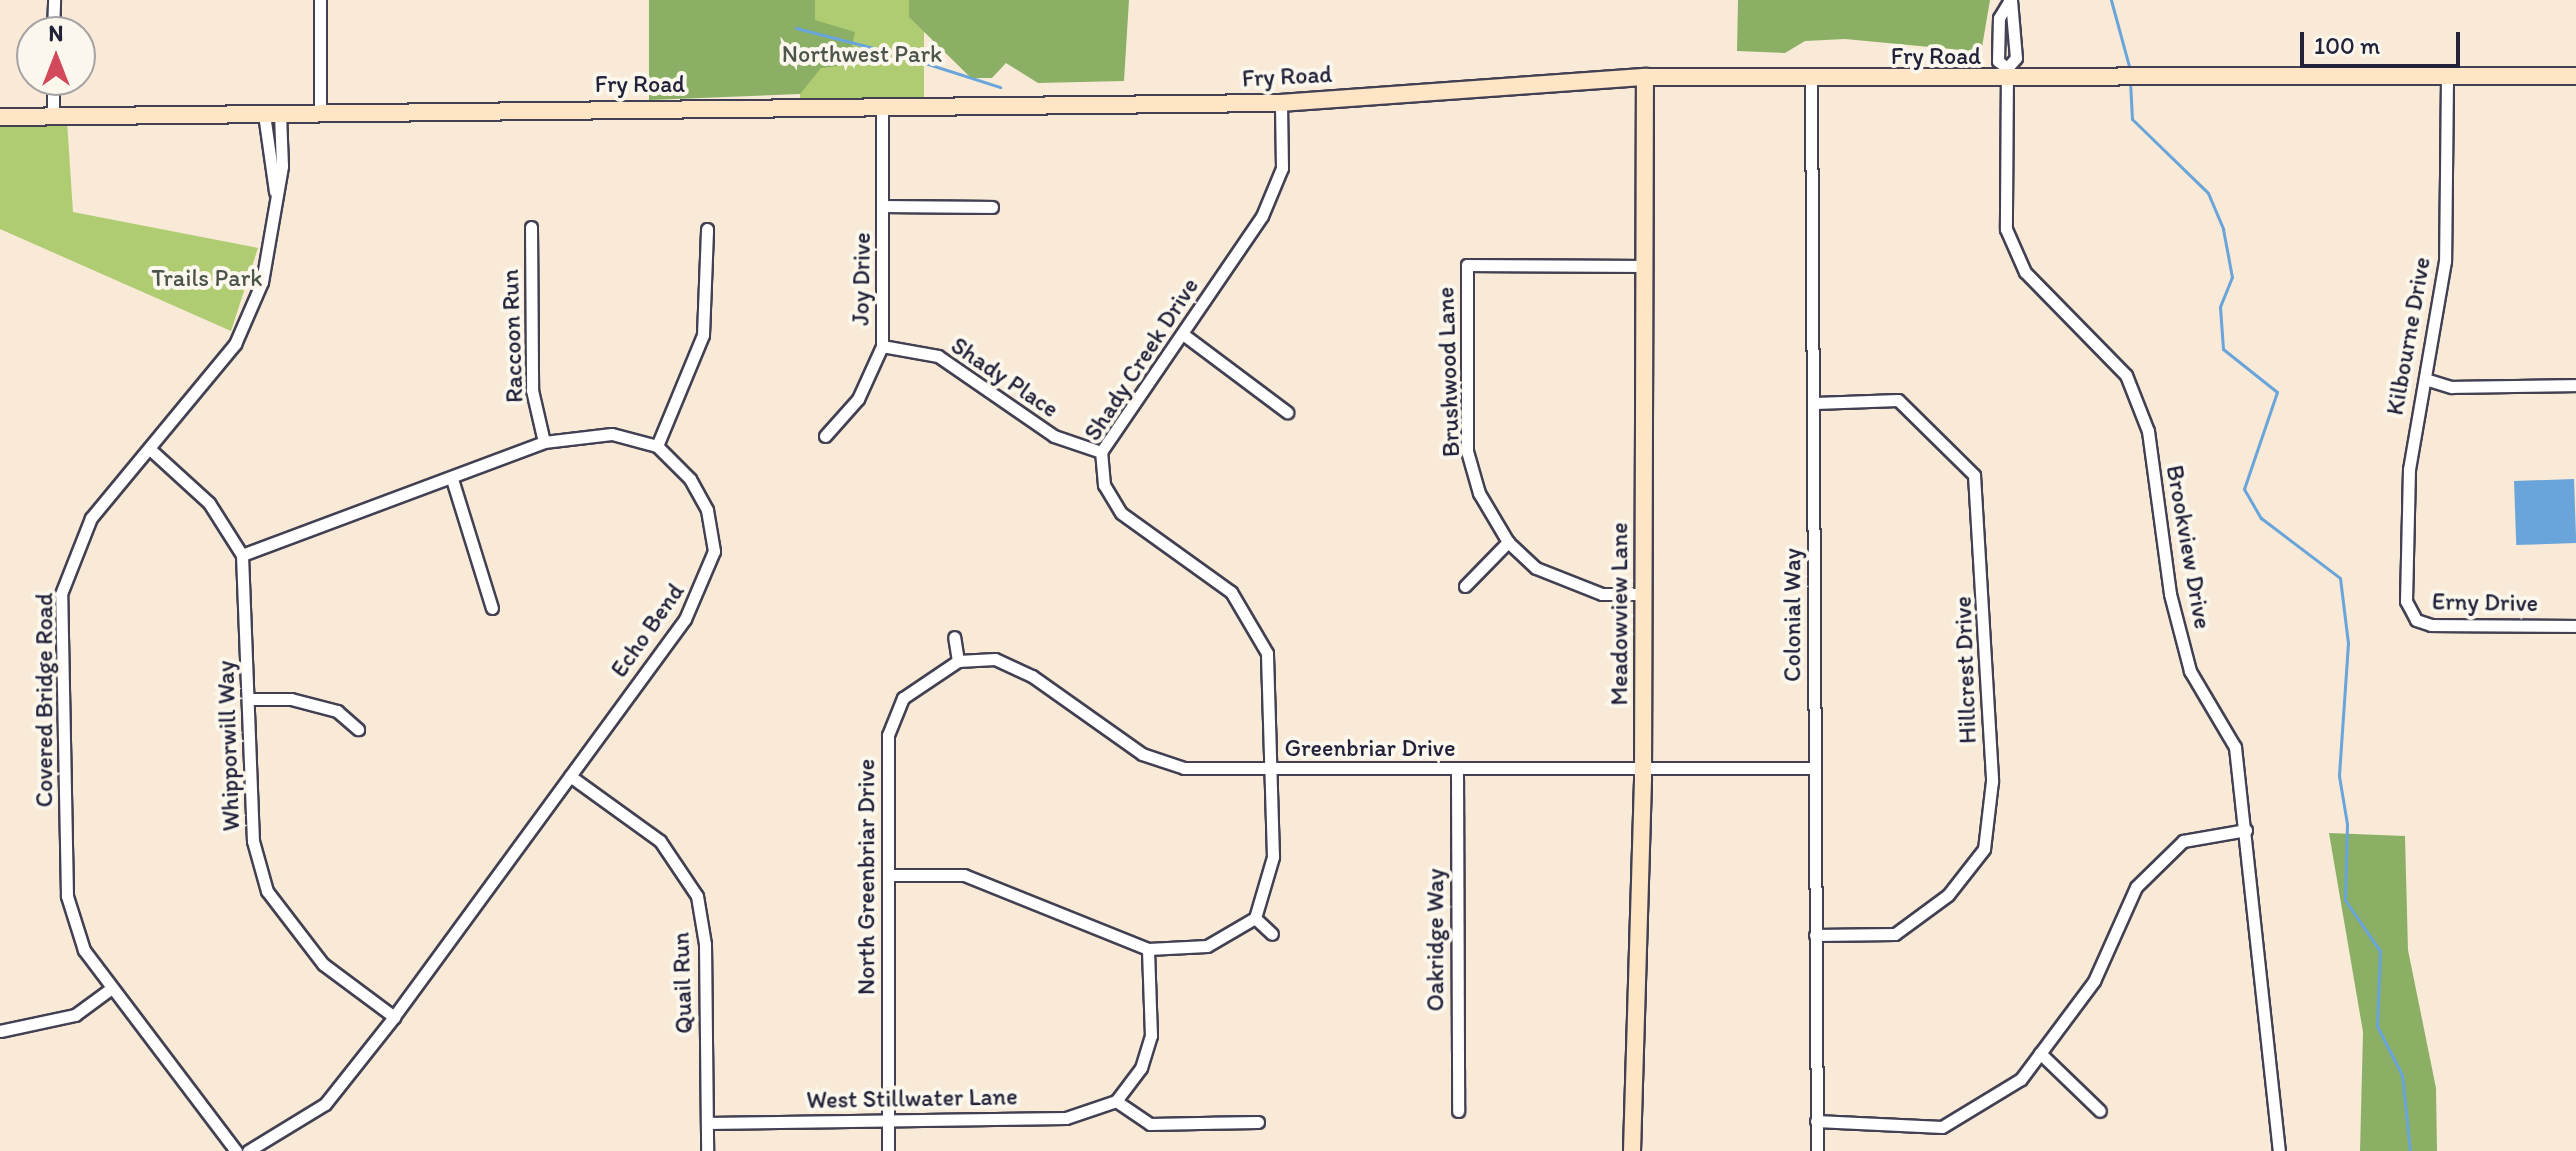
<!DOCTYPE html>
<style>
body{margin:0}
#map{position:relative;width:2576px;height:1151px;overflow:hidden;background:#f8ead7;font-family:Itim,sans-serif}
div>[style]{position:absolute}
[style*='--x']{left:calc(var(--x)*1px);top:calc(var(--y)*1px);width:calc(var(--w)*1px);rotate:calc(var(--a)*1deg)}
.green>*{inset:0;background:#afcc73;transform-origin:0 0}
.forest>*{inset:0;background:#8bb065}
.water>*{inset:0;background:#69a4da;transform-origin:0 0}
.stream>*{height:3px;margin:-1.5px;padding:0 1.5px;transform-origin:1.5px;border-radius:1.5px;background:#69a4da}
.roads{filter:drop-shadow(2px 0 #424052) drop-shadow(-2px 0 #424052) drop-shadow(0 2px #424052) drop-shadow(0 -2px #424052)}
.street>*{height:11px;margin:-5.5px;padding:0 5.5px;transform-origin:5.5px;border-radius:5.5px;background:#fff}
.secondary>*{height:16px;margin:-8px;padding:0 8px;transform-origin:8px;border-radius:8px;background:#fde5c5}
span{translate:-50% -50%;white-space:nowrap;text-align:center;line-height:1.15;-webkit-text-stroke:8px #fbf7ec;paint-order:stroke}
.park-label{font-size:24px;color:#4c554c}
.street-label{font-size:24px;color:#22223b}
.north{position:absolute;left:16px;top:16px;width:80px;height:80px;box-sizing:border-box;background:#fbf7ec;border:2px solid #a4a2a5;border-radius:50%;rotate:0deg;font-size:22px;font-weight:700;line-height:32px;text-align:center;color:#22223b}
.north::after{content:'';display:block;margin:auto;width:28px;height:36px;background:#d1495b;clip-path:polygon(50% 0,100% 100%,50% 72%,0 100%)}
.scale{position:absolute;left:2300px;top:32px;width:160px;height:36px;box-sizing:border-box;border:4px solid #22223b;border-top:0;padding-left:10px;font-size:24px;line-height:28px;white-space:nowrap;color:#22223b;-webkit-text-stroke:6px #fbf7ec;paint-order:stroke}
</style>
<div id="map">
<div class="green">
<i style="left:800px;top:0;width:124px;height:107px"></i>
<i style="clip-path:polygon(67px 121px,73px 212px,258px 248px,231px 331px,0 229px,0 122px)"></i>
</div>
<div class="forest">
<i style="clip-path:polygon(649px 0,815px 0,815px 20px,855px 32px,848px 65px,821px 68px,800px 94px,649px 100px)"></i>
<i style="clip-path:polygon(909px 0,1129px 0,1124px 81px,1038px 83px,1006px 63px,992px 78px,971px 78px,909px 17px)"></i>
<i style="clip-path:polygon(1738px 0,1990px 0,1982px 47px,1972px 51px,1845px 39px,1805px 41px,1785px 53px,1737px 51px)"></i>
<i style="clip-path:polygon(2329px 833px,2405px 836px,2408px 950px,2436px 1088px,2437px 1151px,2360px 1151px,2363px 1032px)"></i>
</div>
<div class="water">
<i style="left:2574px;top:479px;width:64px;height:60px;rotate:88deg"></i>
</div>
<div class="stream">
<i style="--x:2111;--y:0;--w:73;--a:74.8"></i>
<i style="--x:796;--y:28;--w:96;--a:14.5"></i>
<i style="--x:906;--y:57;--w:99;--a:17.7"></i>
<i style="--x:2130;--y:81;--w:38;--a:87"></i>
<i style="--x:2132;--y:119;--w:106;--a:44.2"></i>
<i style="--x:2208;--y:193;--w:39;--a:67"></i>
<i style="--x:2223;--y:229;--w:49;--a:79.4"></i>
<i style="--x:2232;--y:277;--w:32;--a:112"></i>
<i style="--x:2220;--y:307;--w:42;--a:85.9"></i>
<i style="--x:2223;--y:349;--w:69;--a:38.5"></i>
<i style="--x:2277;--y:392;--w:102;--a:108.8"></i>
<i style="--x:2244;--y:489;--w:34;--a:60"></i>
<i style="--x:2261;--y:518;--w:99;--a:37.2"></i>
<i style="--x:2340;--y:578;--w:65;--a:83"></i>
<i style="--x:2348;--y:643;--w:133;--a:93.9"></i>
<i style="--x:2339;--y:776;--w:49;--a:80.5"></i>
<i style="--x:2347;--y:824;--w:76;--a:91.5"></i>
<i style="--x:2345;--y:900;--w:62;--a:55.5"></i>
<i style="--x:2380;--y:951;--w:75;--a:92.3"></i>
<i style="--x:2377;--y:1026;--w:55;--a:63"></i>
<i style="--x:2402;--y:1075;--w:76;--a:84"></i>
</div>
<div class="roads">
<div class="street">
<i style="--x:320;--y:0;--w:113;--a:90"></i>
<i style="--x:2011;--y:0;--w:58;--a:85.1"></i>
<i style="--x:2016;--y:58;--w:13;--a:132"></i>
<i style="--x:2007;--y:68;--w:161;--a:90.4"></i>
<i style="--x:2006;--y:229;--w:47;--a:66.2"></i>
<i style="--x:2025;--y:272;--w:144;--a:45.6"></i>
<i style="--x:2126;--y:375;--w:60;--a:68.6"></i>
<i style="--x:2148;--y:431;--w:164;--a:82.3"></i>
<i style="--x:2170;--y:594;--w:80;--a:75.4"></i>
<i style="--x:2190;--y:671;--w:88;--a:59.4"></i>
<i style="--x:2235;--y:747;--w:406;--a:83.8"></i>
<i style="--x:53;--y:32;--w:32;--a:-88"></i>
<i style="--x:2007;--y:68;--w:11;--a:-142"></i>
<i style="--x:1998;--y:61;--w:43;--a:-88.7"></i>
<i style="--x:1999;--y:18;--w:21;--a:-59"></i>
<i style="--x:2447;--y:78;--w:183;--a:90.6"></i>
<i style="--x:2445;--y:261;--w:211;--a:99.8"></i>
<i style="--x:2409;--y:469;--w:132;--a:91.3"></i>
<i style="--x:2406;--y:601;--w:21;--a:62"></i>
<i style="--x:2416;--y:620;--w:16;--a:18"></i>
<i style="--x:2431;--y:625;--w:145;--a:0.4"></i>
<i style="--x:1811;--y:79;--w:1072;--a:89.68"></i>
<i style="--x:264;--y:114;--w:78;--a:81.9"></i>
<i style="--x:53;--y:117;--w:37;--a:-90"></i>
<i style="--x:885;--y:206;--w:107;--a:0.5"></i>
<i style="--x:531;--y:227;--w:163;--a:89.6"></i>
<i style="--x:532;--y:390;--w:53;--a:77"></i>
<i style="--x:1642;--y:266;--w:175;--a:-179.7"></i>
<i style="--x:1467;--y:265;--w:186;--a:90"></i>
<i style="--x:1467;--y:451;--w:44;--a:74.1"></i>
<i style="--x:1479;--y:493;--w:57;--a:59.4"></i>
<i style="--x:1508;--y:542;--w:38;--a:43"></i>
<i style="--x:1536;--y:568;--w:71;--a:21.5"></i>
<i style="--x:1602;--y:594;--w:41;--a:0"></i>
<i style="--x:1184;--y:335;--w:129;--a:36.8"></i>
<i style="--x:882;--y:346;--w:57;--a:10.1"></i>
<i style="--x:938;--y:356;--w:141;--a:34.6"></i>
<i style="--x:1054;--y:436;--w:50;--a:18.8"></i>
<i style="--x:2425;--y:379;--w:28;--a:17"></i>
<i style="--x:2452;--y:387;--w:124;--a:-0.9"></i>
<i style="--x:1815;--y:403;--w:83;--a:-2.1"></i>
<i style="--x:1898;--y:400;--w:107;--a:44.6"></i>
<i style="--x:1974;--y:475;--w:307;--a:86.6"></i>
<i style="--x:1992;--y:781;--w:68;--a:96.7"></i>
<i style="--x:1984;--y:849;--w:58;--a:128"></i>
<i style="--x:1948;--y:895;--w:66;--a:143.7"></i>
<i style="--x:1895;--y:934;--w:80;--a:179.3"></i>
<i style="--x:825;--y:436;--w:50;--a:-48.3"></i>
<i style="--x:858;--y:399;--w:58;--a:-65.6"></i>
<i style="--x:882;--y:346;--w:240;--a:-90"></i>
<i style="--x:657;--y:446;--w:120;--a:-67.5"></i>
<i style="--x:703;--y:335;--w:106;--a:-87.8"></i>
<i style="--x:152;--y:451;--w:77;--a:42.4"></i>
<i style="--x:209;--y:503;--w:62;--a:57.6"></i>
<i style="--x:242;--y:555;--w:286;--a:87.8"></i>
<i style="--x:253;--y:841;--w:52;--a:74.4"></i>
<i style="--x:267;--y:891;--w:92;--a:52.5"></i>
<i style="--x:323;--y:964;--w:89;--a:36.7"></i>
<i style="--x:452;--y:479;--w:135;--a:72.8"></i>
<i style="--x:242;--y:555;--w:322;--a:-20.5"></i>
<i style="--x:544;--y:442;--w:68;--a:-6.7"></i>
<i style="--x:612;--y:434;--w:47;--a:14.9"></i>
<i style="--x:657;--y:446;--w:47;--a:45"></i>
<i style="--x:690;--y:479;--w:35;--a:61"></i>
<i style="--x:707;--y:510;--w:42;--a:80.3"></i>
<i style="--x:714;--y:551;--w:74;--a:113.1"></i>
<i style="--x:685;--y:619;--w:493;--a:126.2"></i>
<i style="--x:394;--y:1017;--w:111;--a:128.4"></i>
<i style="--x:325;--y:1104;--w:90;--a:148.6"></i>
<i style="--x:1465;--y:586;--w:62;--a:-45.7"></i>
<i style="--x:958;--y:661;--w:37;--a:-3"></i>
<i style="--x:995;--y:659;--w:41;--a:24.7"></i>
<i style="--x:1032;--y:676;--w:135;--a:35.3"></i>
<i style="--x:1142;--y:754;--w:44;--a:18.4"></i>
<i style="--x:1184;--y:768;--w:629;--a:0"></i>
<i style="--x:248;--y:699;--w:43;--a:0"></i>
<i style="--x:291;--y:699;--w:48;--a:14.6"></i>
<i style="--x:337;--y:711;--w:28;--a:41"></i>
<i style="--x:1457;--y:770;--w:341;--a:89.8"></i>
<i style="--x:570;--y:776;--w:111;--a:35.8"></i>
<i style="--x:660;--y:841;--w:66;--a:56.1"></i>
<i style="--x:697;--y:896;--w:49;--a:80.5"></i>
<i style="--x:705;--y:944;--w:207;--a:89.4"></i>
<i style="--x:888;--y:875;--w:76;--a:0"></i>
<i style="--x:964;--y:875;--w:198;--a:21.9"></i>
<i style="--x:1148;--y:949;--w:59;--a:-2.9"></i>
<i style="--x:1207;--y:946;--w:56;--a:-30.3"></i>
<i style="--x:1255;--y:918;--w:23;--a:43"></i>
<i style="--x:1255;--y:918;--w:64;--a:-73.6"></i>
<i style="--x:1273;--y:857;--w:204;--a:-91.7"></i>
<i style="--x:1267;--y:653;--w:71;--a:-120.5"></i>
<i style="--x:1231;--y:592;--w:135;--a:-144.3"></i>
<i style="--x:1121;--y:513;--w:33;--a:-121"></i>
<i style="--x:1104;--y:485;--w:33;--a:-95"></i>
<i style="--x:1101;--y:452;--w:286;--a:-55.7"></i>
<i style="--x:1262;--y:216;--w:52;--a:-67.4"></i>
<i style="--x:1282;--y:168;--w:65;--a:-90.9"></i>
<i style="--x:0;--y:1031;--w:77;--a:-12"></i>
<i style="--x:75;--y:1015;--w:42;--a:-36.3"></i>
<i style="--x:2040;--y:1053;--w:83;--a:44"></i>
<i style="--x:1116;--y:1101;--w:41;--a:-52.9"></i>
<i style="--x:1141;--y:1068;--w:34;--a:-73"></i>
<i style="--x:1151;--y:1036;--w:87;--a:-92"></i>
<i style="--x:1116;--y:1101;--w:41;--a:34.1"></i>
<i style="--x:1150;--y:1124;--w:108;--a:-1.1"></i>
<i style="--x:1816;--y:1121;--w:126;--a:2.7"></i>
<i style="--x:1942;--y:1127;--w:92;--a:-31.3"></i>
<i style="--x:2021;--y:1079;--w:122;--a:-53.3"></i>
<i style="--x:2094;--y:981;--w:103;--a:-65.9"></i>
<i style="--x:2136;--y:887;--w:66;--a:-44.4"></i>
<i style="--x:2183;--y:841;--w:64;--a:-9.9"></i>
<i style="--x:707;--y:1123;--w:359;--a:-0.8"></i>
<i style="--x:1066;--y:1118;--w:53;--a:-18.8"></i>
<i style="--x:236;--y:1151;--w:252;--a:-127.1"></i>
<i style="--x:84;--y:950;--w:57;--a:-107.5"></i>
<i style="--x:67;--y:896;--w:302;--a:-91.1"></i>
<i style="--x:61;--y:594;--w:82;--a:-68.5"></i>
<i style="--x:91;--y:518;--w:226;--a:-50.4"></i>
<i style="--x:235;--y:344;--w:68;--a:-66.5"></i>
<i style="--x:262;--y:282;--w:118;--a:-80.2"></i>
<i style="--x:282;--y:166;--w:52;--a:-92.2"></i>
<i style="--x:888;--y:1151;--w:416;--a:-90"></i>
<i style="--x:888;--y:735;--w:40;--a:-68"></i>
<i style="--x:903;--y:698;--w:66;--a:-33.9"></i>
<i style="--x:958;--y:661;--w:24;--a:-99"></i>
</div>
<div class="secondary">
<i style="--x:0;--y:117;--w:1281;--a:-0.63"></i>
<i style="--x:1281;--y:103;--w:365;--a:-4.1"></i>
<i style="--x:1645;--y:77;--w:931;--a:-0.06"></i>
<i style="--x:1632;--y:1151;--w:373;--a:-88.3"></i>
<i style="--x:1643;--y:778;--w:701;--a:-89.84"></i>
</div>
</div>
<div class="park-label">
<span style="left:862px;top:54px">Northwest Park</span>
<span style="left:207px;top:278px">Trails Park</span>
</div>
<div class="street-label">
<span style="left:1936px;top:56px">Fry Road</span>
<span style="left:1287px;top:76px;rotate:-3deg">Fry Road</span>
<span style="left:640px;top:84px">Fry Road</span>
<span style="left:861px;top:279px;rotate:-89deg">Joy Drive</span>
<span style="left:512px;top:336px;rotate:-92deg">Raccoon Run</span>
<span style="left:2408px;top:336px;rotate:-80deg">Kilbourne Drive</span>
<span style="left:1141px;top:359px;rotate:-57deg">Shady Creek Drive</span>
<span style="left:1448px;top:372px;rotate:-92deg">Brushwood Lane</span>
<span style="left:1005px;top:377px;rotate:34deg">Shady Place</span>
<span style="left:2189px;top:547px;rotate:80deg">Brookview Drive</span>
<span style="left:2485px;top:602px;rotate:1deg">Erny Drive</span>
<span style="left:1619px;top:614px;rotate:-90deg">Meadowview Lane</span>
<span style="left:1792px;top:615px;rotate:-90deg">Colonial Way</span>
<span style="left:647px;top:630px;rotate:-55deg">Echo Bend</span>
<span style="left:1965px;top:670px;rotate:-92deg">Hillcrest Drive</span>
<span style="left:44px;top:700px;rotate:-90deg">Covered Bridge Road</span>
<span style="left:228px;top:746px;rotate:-92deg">Whipporwill Way</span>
<span style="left:1370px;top:748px">Greenbriar Drive</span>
<span style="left:866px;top:877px;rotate:-90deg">North Greenbriar Drive</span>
<span style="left:1435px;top:940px;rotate:-90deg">Oakridge Way</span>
<span style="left:682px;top:983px;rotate:-92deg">Quail Run</span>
<span style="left:912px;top:1098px;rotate:-1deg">West Stillwater Lane</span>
</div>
<div class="north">N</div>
<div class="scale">100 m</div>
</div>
